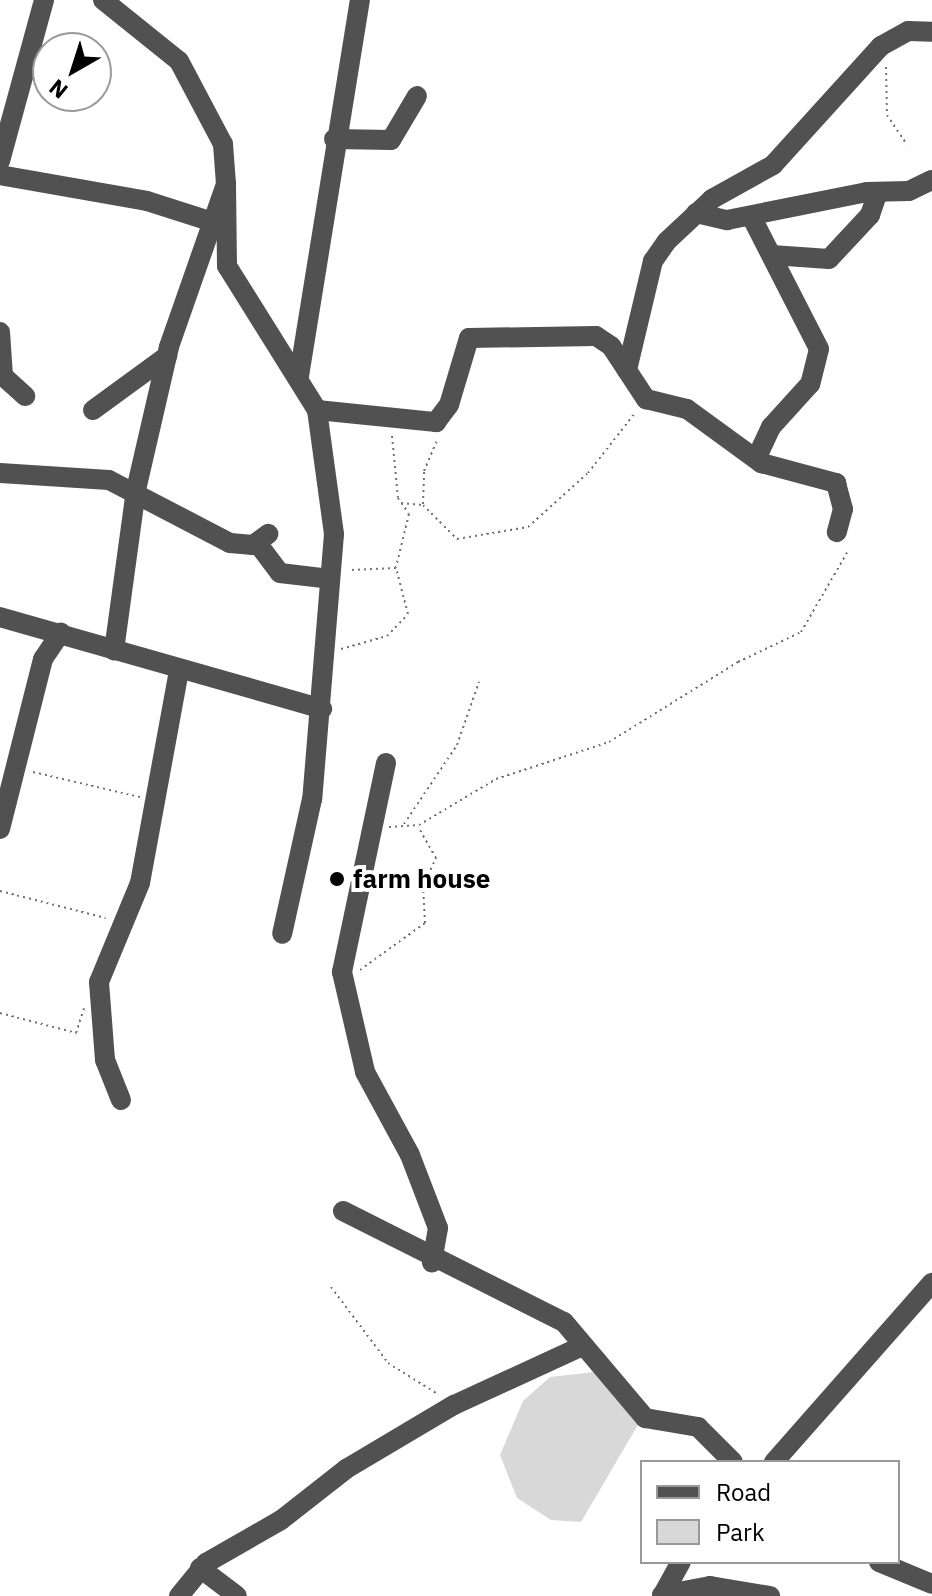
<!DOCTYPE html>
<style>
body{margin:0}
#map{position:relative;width:932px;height:1596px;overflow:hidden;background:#fff;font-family:"IBM Plex Sans",sans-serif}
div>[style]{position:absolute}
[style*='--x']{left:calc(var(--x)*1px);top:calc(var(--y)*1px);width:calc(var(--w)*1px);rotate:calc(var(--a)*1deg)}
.green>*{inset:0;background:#d8d8d8}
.path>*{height:2px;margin-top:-1px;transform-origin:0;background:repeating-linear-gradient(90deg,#737373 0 2px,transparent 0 6px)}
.minor>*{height:20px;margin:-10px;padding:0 10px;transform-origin:10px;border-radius:10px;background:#515151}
.dots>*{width:22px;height:22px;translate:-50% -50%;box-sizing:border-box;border:4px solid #fff;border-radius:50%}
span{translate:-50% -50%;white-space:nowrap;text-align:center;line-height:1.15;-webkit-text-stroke:8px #fff;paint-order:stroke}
.poi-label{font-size:26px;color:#000;font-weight:700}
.left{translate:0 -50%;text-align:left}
.legend{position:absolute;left:640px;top:1460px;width:260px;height:104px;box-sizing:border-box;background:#fff;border:2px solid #999;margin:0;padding:10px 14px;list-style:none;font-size:24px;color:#000}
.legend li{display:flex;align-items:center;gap:16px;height:40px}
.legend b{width:40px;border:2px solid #999}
.north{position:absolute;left:32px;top:32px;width:80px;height:80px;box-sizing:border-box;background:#fff;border:2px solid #999;border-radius:50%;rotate:219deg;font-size:22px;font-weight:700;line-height:32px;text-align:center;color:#000}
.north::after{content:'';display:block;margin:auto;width:28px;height:36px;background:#000;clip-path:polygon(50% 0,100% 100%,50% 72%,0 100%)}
</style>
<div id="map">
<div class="green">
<i style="clip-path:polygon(594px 1372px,639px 1423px,581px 1522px,551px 1520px,517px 1498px,500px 1455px,523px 1401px,550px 1377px)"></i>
</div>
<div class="path">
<i style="--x:886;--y:67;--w:48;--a:88.8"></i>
<i style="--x:887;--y:115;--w:36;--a:56"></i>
<i style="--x:392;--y:436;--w:62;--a:84.5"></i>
<i style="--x:398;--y:498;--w:19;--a:55"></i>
<i style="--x:409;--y:514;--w:55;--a:103.8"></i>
<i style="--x:401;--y:503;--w:22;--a:5"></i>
<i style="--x:423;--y:505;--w:48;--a:45"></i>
<i style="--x:457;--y:539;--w:72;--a:-9.6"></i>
<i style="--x:528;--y:527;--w:81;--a:-42"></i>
<i style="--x:588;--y:473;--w:76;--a:-51.9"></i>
<i style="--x:423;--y:504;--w:33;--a:-88"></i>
<i style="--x:424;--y:471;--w:33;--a:-67"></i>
<i style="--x:341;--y:649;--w:48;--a:-15.8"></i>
<i style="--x:387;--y:636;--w:30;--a:-46"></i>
<i style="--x:408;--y:614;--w:48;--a:-104.6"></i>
<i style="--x:396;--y:568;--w:46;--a:177.5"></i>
<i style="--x:33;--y:772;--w:110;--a:13.2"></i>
<i style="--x:404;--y:824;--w:95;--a:-56.1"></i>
<i style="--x:457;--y:745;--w:67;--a:-70.8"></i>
<i style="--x:389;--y:827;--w:30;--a:-4"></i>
<i style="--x:419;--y:825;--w:90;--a:-30.9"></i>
<i style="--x:496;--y:779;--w:119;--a:-18.1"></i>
<i style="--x:609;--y:742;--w:152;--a:-31.8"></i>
<i style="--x:738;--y:662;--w:70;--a:-25.5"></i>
<i style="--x:801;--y:632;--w:94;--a:-59.9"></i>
<i style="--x:0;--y:891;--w:109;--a:14.3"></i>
<i style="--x:360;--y:970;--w:80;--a:-35.9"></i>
<i style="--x:425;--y:923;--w:37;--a:-93"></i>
<i style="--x:423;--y:886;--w:31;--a:-65"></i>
<i style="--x:436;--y:858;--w:36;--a:-120"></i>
<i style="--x:0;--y:1013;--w:79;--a:14.7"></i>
<i style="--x:76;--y:1033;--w:26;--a:-72"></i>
<i style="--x:331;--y:1287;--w:95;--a:53.1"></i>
<i style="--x:388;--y:1363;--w:57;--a:32"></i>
</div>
<div class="minor">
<i style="--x:103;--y:0;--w:97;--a:38.8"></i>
<i style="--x:179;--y:61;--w:94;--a:62.1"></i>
<i style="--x:223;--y:144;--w:40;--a:85.7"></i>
<i style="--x:226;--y:184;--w:173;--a:109.3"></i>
<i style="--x:169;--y:347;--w:147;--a:103"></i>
<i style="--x:136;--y:490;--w:162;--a:97.8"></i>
<i style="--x:334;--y:139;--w:57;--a:1"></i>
<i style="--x:391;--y:140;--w:51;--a:-59.4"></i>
<i style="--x:0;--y:161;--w:167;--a:-74.7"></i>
<i style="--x:0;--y:175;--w:149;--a:10"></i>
<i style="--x:147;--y:201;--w:69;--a:17.7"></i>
<i style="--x:226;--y:184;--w:82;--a:89.3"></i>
<i style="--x:227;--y:266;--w:170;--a:58"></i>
<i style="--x:317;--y:410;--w:125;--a:82.2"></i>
<i style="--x:334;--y:534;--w:266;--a:94.7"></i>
<i style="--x:312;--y:799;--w:138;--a:102.5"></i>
<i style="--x:696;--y:213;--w:32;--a:13"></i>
<i style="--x:727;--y:220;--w:143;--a:-11.3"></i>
<i style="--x:867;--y:192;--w:42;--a:-1.4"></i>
<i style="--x:909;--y:191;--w:25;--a:-26"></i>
<i style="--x:751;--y:216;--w:149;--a:62.9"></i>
<i style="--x:819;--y:349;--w:36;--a:104"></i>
<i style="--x:810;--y:384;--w:58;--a:132.2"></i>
<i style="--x:771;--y:427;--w:35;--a:115"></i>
<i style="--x:772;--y:255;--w:57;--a:4"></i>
<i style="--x:829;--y:259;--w:60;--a:-47"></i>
<i style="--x:870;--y:215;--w:24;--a:-71"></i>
<i style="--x:0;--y:332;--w:44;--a:86.1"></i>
<i style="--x:3;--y:376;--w:30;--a:42"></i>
<i style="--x:627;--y:370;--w:112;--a:-76.6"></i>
<i style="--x:653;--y:261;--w:24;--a:-55"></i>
<i style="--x:667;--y:241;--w:62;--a:-43"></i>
<i style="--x:712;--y:199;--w:70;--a:-29.1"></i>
<i style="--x:773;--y:165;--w:161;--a:-47.8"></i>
<i style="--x:881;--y:46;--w:31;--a:-29"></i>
<i style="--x:908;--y:31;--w:24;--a:2"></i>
<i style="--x:299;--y:376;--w:381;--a:-80.8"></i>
<i style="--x:93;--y:410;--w:92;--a:-36.1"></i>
<i style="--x:317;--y:410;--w:120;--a:5.8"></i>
<i style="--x:436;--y:422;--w:21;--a:-53"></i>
<i style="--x:449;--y:405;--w:70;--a:-73.4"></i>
<i style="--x:469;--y:338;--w:127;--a:-0.9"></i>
<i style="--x:596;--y:336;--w:18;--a:34"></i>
<i style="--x:611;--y:346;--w:64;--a:56.6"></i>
<i style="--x:646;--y:399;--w:42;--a:13.7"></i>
<i style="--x:687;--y:409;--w:92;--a:36.1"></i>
<i style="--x:761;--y:463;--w:78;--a:14.9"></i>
<i style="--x:836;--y:483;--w:27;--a:75"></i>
<i style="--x:843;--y:509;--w:24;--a:105"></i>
<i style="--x:0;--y:473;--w:109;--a:3.7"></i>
<i style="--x:109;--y:480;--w:136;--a:27.5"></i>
<i style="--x:230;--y:543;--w:23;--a:5"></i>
<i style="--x:253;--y:545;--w:19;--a:-36"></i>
<i style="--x:258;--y:544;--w:36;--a:53"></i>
<i style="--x:280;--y:573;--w:50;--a:6.8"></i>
<i style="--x:0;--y:617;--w:335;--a:15.9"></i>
<i style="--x:386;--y:763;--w:214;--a:101.9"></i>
<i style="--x:342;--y:972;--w:103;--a:77"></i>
<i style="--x:365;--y:1072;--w:94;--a:61.5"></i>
<i style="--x:410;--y:1155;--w:78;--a:69"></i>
<i style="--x:438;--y:1228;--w:35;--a:100"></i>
<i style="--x:0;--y:829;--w:175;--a:-75.8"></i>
<i style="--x:43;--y:659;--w:32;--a:-56"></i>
<i style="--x:121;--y:1100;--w:43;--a:-111.8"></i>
<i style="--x:105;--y:1060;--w:78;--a:-94.4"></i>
<i style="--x:99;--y:982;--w:107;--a:-67.5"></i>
<i style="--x:140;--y:883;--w:216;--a:-79.6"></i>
<i style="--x:343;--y:1211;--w:247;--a:26.7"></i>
<i style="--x:564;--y:1322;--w:126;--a:49.8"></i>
<i style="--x:645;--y:1418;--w:54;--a:9.6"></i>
<i style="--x:698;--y:1427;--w:49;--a:45"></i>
<i style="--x:774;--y:1462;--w:239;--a:-48.6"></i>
<i style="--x:879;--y:1562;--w:57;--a:22.5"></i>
<i style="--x:200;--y:1568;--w:46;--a:37.1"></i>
<i style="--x:662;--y:1595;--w:49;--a:-10.6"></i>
<i style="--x:710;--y:1586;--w:61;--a:9.5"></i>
<i style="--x:179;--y:1596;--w:43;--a:-50.7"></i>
<i style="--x:206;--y:1563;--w:86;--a:-29.8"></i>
<i style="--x:281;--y:1520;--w:83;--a:-38.1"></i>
<i style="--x:346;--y:1469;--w:126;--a:-30.7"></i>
<i style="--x:454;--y:1405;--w:141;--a:-24.7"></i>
<i style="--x:662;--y:1596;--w:39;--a:-61"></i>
</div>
<div class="dots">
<i style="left:337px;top:879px;background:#000"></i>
</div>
<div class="poi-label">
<span class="left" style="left:353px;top:879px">farm house</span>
</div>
<ul class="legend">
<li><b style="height:10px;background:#515151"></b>Road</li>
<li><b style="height:22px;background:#d8d8d8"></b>Park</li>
</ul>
<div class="north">N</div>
</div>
